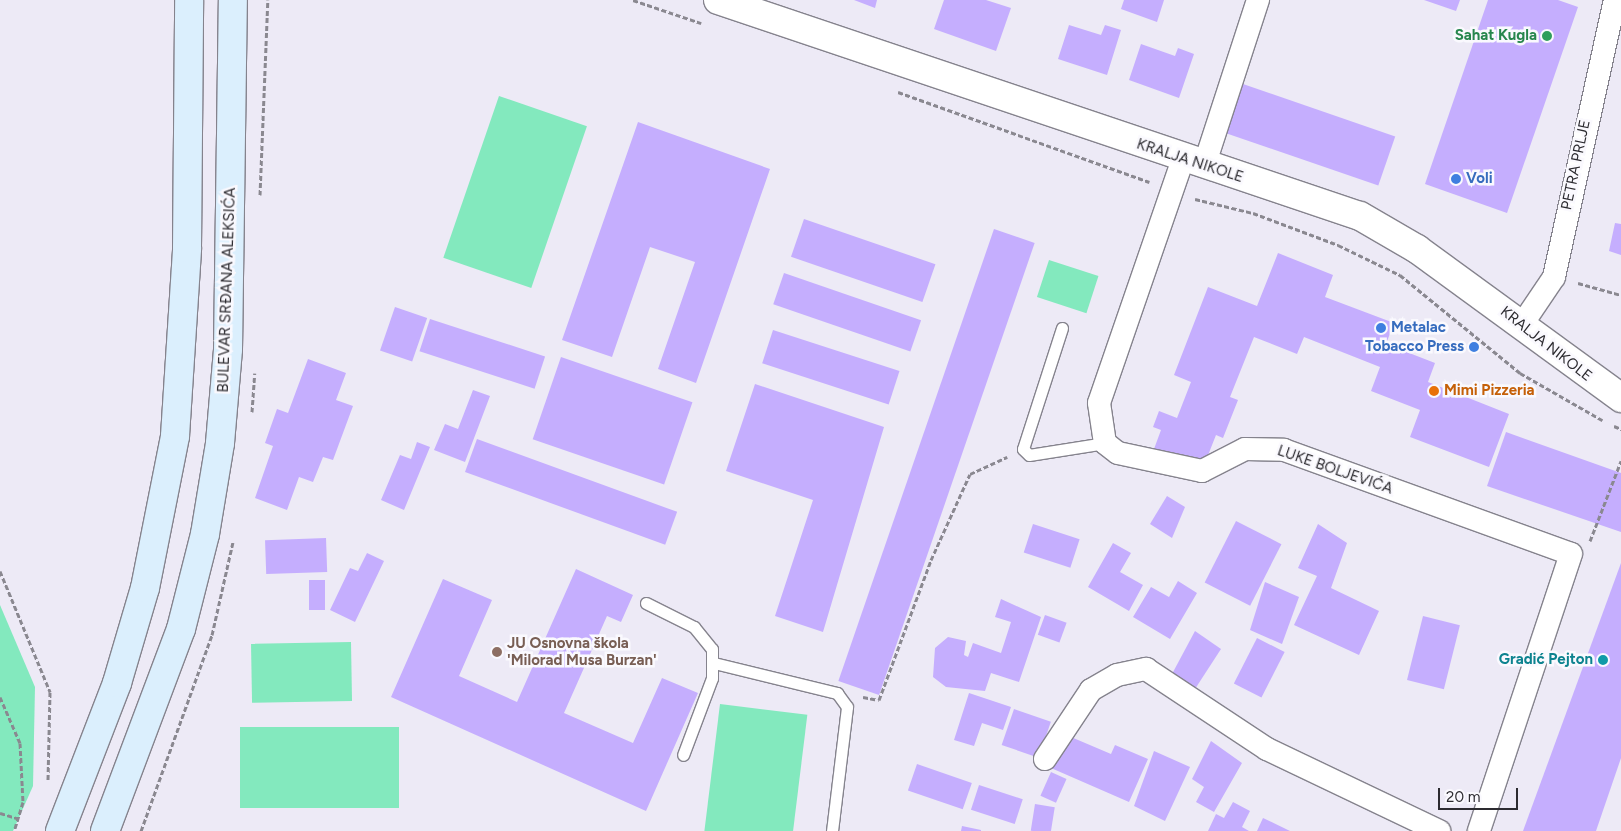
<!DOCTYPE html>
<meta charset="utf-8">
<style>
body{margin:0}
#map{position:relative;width:1621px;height:831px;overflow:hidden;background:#edeaf6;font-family:Figtree,sans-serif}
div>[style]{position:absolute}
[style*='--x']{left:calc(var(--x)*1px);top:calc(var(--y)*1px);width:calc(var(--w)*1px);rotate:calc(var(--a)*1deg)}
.green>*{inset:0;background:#83e9be;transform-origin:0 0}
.building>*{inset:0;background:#c5aefe;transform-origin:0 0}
.path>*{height:3px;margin-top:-1.5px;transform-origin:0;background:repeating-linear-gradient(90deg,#8a8890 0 5px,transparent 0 7.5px)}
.roads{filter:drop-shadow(1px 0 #85838d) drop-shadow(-1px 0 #85838d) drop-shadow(0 1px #85838d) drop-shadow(0 -1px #85838d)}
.service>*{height:11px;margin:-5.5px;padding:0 5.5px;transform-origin:5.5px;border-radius:5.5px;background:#fff}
.minor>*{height:22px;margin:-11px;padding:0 11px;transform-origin:11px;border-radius:11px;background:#fff}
.tertiary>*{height:28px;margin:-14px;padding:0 14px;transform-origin:14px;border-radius:14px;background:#fff}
.secondary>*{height:28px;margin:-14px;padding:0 14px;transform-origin:14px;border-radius:14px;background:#dbeffd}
.dots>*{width:14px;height:14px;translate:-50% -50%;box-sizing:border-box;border:2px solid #faf9fe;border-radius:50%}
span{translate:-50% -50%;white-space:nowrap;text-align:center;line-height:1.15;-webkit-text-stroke:5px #faf9fe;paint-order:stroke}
.leisure-label{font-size:15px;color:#27864d;font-weight:700}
.right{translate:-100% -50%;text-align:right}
.street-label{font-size:15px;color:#2c2b30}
.shop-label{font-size:15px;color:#366cbe;font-weight:700}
.left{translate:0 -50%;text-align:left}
.food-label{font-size:15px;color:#c56008;font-weight:700}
.education-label{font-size:15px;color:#785e54;font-weight:700}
.culture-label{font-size:15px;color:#0d838f;font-weight:700}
.scale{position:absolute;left:1438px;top:788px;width:80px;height:22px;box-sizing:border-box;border:2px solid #2c2b30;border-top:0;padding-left:6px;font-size:15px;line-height:18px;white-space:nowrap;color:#2c2b30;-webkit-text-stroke:4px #faf9fe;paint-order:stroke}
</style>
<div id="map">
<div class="green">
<i style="left:499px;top:96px;width:93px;height:171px;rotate:19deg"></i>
<i style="left:1049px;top:260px;width:52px;height:39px;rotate:18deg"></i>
<i style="clip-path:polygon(0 605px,35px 687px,33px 786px,13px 831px,0 831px)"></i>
<i style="left:351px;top:642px;width:59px;height:100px;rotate:89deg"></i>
<i style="left:720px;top:704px;width:88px;height:128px;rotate:7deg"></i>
<i style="left:240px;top:727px;width:159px;height:81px"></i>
</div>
<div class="building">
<i style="clip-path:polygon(854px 0,877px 0,875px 8px)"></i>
<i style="clip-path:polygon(944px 0,986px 0,1011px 8px,996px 51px,934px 29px)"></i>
<i style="clip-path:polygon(1124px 0,1164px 0,1157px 22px,1121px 9px)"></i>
<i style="clip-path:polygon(1424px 0,1460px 0,1456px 11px)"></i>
<i style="clip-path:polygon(1488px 0,1558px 0,1578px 7px,1507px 213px,1425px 184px)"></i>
<i style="clip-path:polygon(1069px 25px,1101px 35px,1105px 25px,1121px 30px,1107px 75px,1058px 59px)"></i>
<i style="clip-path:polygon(1141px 44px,1175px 56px,1178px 48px,1194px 54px,1179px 98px,1129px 80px)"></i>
<i style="left:1243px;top:84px;width:161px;height:52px;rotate:19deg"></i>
<i style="clip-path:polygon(638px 122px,770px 169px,696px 383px,658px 369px,695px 262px,650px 247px,612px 357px,562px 340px)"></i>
<i style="left:804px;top:219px;width:139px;height:40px;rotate:19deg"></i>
<i style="clip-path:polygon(1615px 223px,1621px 224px,1621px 255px,1609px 251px)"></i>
<i style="left:994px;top:229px;width:43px;height:478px;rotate:19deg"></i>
<i style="clip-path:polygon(1278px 253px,1333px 275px,1325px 297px,1394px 323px,1386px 344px,1435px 363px,1428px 382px,1509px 414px,1489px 467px,1410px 437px,1420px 410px,1371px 391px,1380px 367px,1304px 337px,1297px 354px,1254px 337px,1230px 397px,1238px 400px,1223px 438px,1216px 435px,1203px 468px,1154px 449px,1161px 430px,1153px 427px,1159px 411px,1177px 418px,1191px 382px,1174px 375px,1208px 287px,1257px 306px)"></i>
<i style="left:784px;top:273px;width:145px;height:33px;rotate:19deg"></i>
<i style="left:395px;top:307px;width:34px;height:46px;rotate:19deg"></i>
<i style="left:430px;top:319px;width:121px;height:34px;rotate:18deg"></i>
<i style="left:773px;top:330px;width:133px;height:35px;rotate:18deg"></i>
<i style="left:561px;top:357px;width:139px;height:87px;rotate:19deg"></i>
<i style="clip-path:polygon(308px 359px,346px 373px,336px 400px,353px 406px,333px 460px,323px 457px,313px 482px,299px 477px,287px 510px,255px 498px,273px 446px,265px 443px,277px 409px,288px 413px)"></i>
<i style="clip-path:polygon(755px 384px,884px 427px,823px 632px,775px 616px,813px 500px,726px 471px)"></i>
<i style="clip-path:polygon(473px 390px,490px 396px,465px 462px,434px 450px,445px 424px,458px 429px)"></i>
<i style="clip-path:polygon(1506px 432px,1621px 473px,1621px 532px,1487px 486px)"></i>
<i style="left:477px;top:439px;width:213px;height:35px;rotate:20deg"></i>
<i style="clip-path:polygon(417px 442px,430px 447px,404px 510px,381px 500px,400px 455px,411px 459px)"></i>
<i style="clip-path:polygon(1167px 496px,1185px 507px,1172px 538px,1150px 524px)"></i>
<i style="left:1236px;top:521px;width:51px;height:69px;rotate:27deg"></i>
<i style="left:1033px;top:524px;width:49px;height:30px;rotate:18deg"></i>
<i style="clip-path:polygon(1318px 524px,1347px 543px,1331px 588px,1379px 611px,1359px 655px,1294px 625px,1317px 576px,1298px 568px)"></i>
<i style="left:326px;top:538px;width:34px;height:61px;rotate:88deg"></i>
<i style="clip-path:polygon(1113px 543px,1131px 553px,1120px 572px,1143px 585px,1129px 611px,1088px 587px)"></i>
<i style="clip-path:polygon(367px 553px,384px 561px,355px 622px,330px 610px,350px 568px,358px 571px)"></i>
<i style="clip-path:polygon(1621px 563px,1621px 758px,1596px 831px,1523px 831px)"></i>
<i style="clip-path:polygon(576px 569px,633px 595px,621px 622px,607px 616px,564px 713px,633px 743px,662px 678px,698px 693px,646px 811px,391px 697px,443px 579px,492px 600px,459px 676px,517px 702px)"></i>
<i style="left:309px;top:580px;width:16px;height:30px"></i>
<i style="clip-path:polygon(1178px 581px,1197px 593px,1170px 639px,1133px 617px,1151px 587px,1169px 597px)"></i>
<i style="clip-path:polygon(1265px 582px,1299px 597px,1282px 644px,1250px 630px)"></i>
<i style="clip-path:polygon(1001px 599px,1041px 617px,1019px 682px,991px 673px,985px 691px,946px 687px,933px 677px,935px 648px,948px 637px,966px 641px,964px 655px,968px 657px,973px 643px,1001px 653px,1011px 622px,995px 617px)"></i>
<i style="left:1045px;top:615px;width:23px;height:21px;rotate:20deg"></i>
<i style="left:1423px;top:616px;width:38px;height:66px;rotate:14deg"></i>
<i style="clip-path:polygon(1195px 631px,1221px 649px,1195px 689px,1172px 674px)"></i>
<i style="left:1257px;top:638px;width:31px;height:51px;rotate:27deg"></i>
<i style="clip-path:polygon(969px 693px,1011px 707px,1003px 730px,982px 723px,974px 746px,954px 740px)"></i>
<i style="left:1014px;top:709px;width:39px;height:38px;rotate:19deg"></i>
<i style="clip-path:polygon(1071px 737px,1111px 754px,1115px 745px,1148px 759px,1129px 802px,1051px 768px)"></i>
<i style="clip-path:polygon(1211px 741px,1242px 763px,1214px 812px,1196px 802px,1204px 787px,1192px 779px)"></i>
<i style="clip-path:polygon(1154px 751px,1190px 767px,1165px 821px,1134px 806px)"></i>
<i style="left:917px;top:764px;width:58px;height:28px;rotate:19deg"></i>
<i style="left:1051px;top:772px;width:17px;height:26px;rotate:24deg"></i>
<i style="left:979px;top:785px;width:46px;height:26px;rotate:18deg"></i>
<i style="clip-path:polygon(1233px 802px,1250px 811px,1242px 827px,1249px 831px,1208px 831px,1216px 814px,1224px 818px)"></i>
<i style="left:1035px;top:804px;width:20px;height:27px;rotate:9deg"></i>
<i style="clip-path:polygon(1263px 818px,1290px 831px,1257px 831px)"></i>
<i style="clip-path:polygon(962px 826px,981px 830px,981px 831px,961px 831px)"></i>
</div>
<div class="path">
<i style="--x:633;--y:0;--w:72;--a:18.7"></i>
<i style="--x:898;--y:92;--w:267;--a:19.7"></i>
<i style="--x:260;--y:195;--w:195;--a:-87.7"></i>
<i style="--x:1195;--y:199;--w:60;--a:13.6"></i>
<i style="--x:1253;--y:213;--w:91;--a:20.6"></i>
<i style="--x:1338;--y:245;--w:69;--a:25.8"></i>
<i style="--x:1400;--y:275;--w:155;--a:39.2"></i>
<i style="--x:1520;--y:373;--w:95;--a:29.8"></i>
<i style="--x:1578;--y:283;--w:45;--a:15.6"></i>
<i style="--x:252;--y:412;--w:39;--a:-86"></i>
<i style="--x:1614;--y:426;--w:8;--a:23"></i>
<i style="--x:1590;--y:541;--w:86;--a:-68.8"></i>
<i style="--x:0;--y:571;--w:131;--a:67.5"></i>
<i style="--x:50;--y:692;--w:89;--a:91.3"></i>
<i style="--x:0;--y:697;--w:50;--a:66.5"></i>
<i style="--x:20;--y:743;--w:59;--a:87.1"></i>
<i style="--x:23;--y:802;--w:30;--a:107"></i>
<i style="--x:863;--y:697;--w:16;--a:11"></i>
<i style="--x:879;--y:700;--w:149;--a:-69.6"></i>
<i style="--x:931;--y:560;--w:94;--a:-65.6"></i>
<i style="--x:970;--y:474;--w:41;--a:-24.7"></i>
<i style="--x:0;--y:813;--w:21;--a:17"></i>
<i style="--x:141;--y:831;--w:208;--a:-70.1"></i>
<i style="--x:212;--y:635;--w:95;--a:-77.3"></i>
</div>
<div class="roads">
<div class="service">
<i style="--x:1062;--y:328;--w:127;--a:107.9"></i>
<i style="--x:1023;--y:449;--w:8;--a:45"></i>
<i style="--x:1029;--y:455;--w:77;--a:-9"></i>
<i style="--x:646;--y:603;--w:54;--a:26.6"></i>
<i style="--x:694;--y:627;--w:28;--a:51"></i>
<i style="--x:712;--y:649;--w:29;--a:90"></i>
<i style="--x:712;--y:678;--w:82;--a:110.6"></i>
<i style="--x:714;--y:663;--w:127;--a:13.7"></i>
<i style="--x:837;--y:693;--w:17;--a:54"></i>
<i style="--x:847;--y:707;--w:125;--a:96.9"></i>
</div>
<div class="minor">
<i style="--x:1183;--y:159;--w:258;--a:109"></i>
<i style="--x:1099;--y:403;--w:40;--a:81.5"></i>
<i style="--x:1105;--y:443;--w:16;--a:38"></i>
<i style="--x:1118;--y:453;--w:86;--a:12.1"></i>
<i style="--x:1202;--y:471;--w:48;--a:-27.1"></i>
<i style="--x:1245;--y:449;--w:39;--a:1"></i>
<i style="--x:1284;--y:450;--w:305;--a:19.9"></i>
<i style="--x:1571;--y:554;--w:292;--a:108.4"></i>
<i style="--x:1204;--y:166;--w:175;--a:-72"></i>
<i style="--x:1523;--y:323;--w:55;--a:-56"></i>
<i style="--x:1554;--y:277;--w:284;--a:-77.6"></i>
<i style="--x:1045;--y:759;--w:83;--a:-56.3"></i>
<i style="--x:1091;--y:690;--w:30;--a:-30"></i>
<i style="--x:1117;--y:675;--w:30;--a:-12"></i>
<i style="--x:1146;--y:669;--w:145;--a:33.5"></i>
<i style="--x:1267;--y:749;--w:191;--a:25.5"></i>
</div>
<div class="tertiary">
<i style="--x:718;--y:0;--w:677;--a:18.6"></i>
<i style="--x:1360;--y:216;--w:66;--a:30.1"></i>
<i style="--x:1417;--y:249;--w:253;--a:36.1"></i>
</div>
<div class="secondary">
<i style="--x:60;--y:831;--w:159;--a:-68.9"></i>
<i style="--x:117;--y:683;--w:99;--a:-73.6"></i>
<i style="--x:145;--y:588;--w:155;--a:-78.8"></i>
<i style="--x:175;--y:436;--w:188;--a:-86.3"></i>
<i style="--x:187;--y:248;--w:248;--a:-89.5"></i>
<i style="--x:105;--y:831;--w:216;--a:-69.4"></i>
<i style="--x:181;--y:629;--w:98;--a:-75.8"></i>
<i style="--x:205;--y:534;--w:92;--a:-80.6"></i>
<i style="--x:220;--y:443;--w:94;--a:-85.1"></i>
<i style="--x:228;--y:349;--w:349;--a:-89.2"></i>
</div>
</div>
<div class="dots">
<i style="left:1547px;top:36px;background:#2e9e5b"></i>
<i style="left:1456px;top:179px;background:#3f7fe0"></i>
<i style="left:1381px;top:328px;background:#3f7fe0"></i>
<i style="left:1474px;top:347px;background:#3f7fe0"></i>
<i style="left:1434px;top:391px;background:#e8710a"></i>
<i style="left:497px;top:652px;background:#8d6e63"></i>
<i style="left:1603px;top:660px;background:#0f9aa8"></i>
</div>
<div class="leisure-label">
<span class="right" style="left:1537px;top:36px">Sahat Kugla</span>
</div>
<div class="street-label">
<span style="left:1190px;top:161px;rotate:18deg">KRALJA NIKOLE</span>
<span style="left:1576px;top:165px;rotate:-78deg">PETRA PRLJE</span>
<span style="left:227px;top:290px;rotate:-88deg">BULEVAR SRĐANA ALEKSIĆA</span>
<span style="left:1546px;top:344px;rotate:38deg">KRALJA NIKOLE</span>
<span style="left:1335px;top:470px;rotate:19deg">LUKE BOLJEVIĆA</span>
</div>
<div class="shop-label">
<span class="left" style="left:1466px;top:179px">Voli</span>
<span class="left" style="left:1391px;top:328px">Metalac</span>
<span class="right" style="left:1464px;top:347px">Tobacco Press</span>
</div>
<div class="food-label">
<span class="left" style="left:1444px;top:391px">Mimi Pizzeria</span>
</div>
<div class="education-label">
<span class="left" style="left:507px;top:652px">JU Osnovna škola<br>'Milorad Musa Burzan'</span>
</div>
<div class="culture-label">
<span class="right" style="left:1593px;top:660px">Gradić Pejton</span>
</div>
<div class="scale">20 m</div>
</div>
